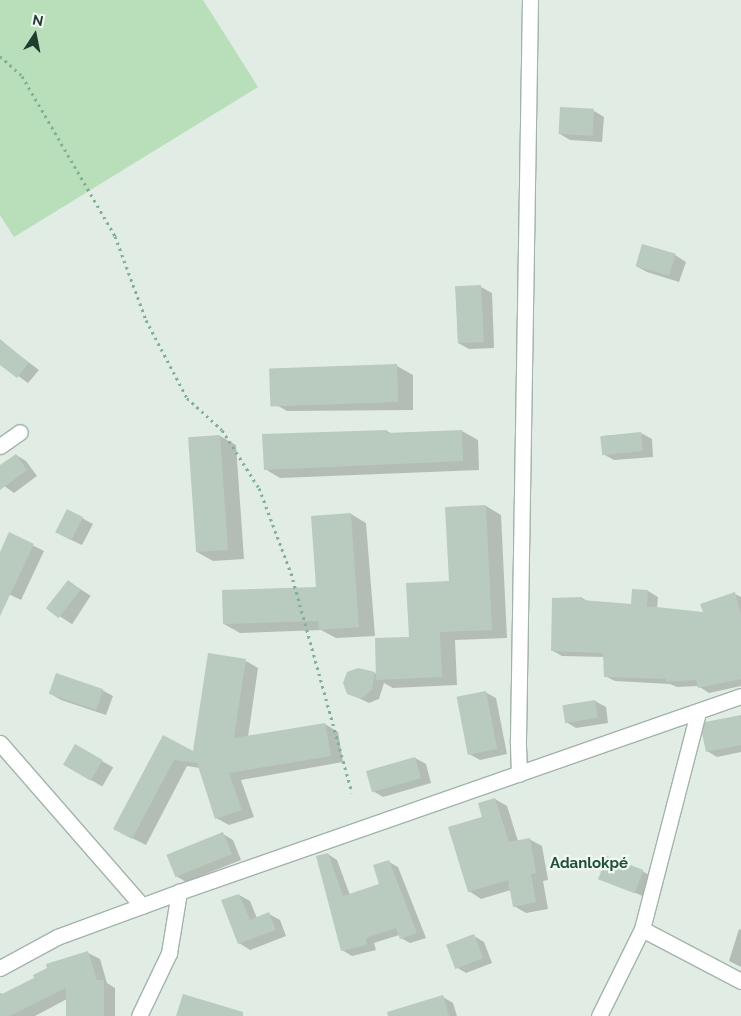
<!DOCTYPE html>
<meta charset="utf-8">
<style>
body{margin:0}
#map{position:relative;width:741px;height:1016px;overflow:hidden;background:#e1ece4;font-family:Raleway,sans-serif}
div>[style]{position:absolute}
[style*='--x']{left:calc(var(--x)*1px);top:calc(var(--y)*1px);width:calc(var(--w)*1px);rotate:calc(var(--a)*1deg)}
.green>*{inset:0;background:#b9deba}
.shadow>*{inset:0;background:#0003;transform-origin:0 0}
.building>*{inset:0;background:#b9cabf;transform-origin:0 0}
.path>*{height:3px;margin-top:-1.5px;transform-origin:0;background:repeating-linear-gradient(90deg,#80b196 0 2.5px,transparent 0 6.5px)}
.roads{filter:drop-shadow(1px 0 #a3b4aa) drop-shadow(-1px 0 #a3b4aa) drop-shadow(0 1px #a3b4aa) drop-shadow(0 -1px #a3b4aa)}
.minor>*{height:15px;margin:-7.5px;padding:0 7.5px;transform-origin:7.5px;border-radius:7.5px;background:#fff}
span{translate:-50% -50%;white-space:nowrap;text-align:center;line-height:1.15;-webkit-text-stroke:4.5px #f1f8f3;paint-order:stroke}
.quarter-label{font-size:15px;color:#1c5037;font-weight:700}
.north{position:absolute;left:10px;top:10px;width:50px;height:50px;-webkit-text-stroke:4px #f1f8f3;paint-order:stroke;rotate:11deg;font-size:14px;font-weight:700;line-height:20px;text-align:center;color:#203d2f}
.north::after{content:'';display:block;margin:auto;width:18px;height:22px;background:#203d2f;clip-path:polygon(50% 0,100% 100%,50% 72%,0 100%)}
</style>
<div id="map">
<div class="green">
<i style="clip-path:polygon(0 0,203px 0,258px 87px,14px 237px,0 215px)"></i>
</div>
<div class="shadow">
<i style="clip-path:polygon(594px 111px,604px 117px,602px 142px,570px 140px,560px 134px)"></i>
<i style="clip-path:polygon(675px 255px,686px 262px,679px 282px,647px 272px,636px 266px)"></i>
<i style="clip-path:polygon(481px 287px,492px 293px,494px 348px,469px 349px,458px 343px,456px 288px)"></i>
<i style="clip-path:polygon(3px 343px,39px 370px,28px 383px,0 363px,0 347px)"></i>
<i style="clip-path:polygon(397px 366px,413px 375px,413px 410px,287px 411px,271px 402px)"></i>
<i style="clip-path:polygon(387px 431px,392px 434px,462px 431px,478px 440px,479px 470px,280px 478px,265px 469px)"></i>
<i style="clip-path:polygon(641px 433px,652px 439px,653px 457px,614px 460px,603px 454px,602px 436px)"></i>
<i style="clip-path:polygon(220px 436px,236px 445px,244px 559px,213px 561px,197px 552px)"></i>
<i style="clip-path:polygon(16px 455px,26px 461px,37px 476px,14px 493px,0 483px,0 467px)"></i>
<i style="clip-path:polygon(486px 506px,501px 515px,507px 638px,455px 640px,457px 685px,393px 688px,384px 683px,379px 699px,369px 703px,348px 693px,375px 673px,377px 675px,411px 638px,451px 582px)"></i>
<i style="clip-path:polygon(351px 514px,366px 523px,375px 636px,336px 638px,321px 630px,240px 633px,224px 624px,317px 588px)"></i>
<i style="clip-path:polygon(82px 518px,93px 524px,82px 545px,67px 538px)"></i>
<i style="clip-path:polygon(10px 534px,44px 551px,21px 600px,0 590px,0 555px)"></i>
<i style="left:68px;top:581px;width:27px;height:34px;rotate:33deg"></i>
<i style="clip-path:polygon(633px 590px,648px 591px,658px 597px,657px 608px,704px 613px,735px 594px,741px 597px,741px 686px,709px 693px,698px 686px,677px 687px,670px 684px,615px 681px,605px 676px,604px 657px,562px 656px,553px 651px,582px 598px,589px 602px,632px 605px)"></i>
<i style="clip-path:polygon(246px 661px,258px 668px,248px 737px,325px 724px,338px 732px,343px 762px,241px 780px,254px 817px,229px 825px,216px 818px,200px 768px,187px 766px,146px 845px,128px 836px,163px 736px,194px 753px)"></i>
<i style="clip-path:polygon(102px 690px,113px 696px,106px 715px,61px 700px,51px 694px)"></i>
<i style="clip-path:polygon(485px 692px,496px 698px,507px 754px,480px 760px,469px 754px)"></i>
<i style="clip-path:polygon(595px 701px,606px 707px,608px 723px,576px 728px,566px 722px,563px 706px)"></i>
<i style="clip-path:polygon(741px 716px,741px 752px,717px 757px,707px 751px)"></i>
<i style="left:76px;top:746px;width:43px;height:22px;rotate:30deg"></i>
<i style="clip-path:polygon(415px 758px,426px 764px,431px 783px,383px 797px,373px 791px)"></i>
<i style="clip-path:polygon(495px 799px,507px 806px,518px 841px,529px 839px,542px 846px,548px 880px,543px 881px,548px 909px,526px 913px,514px 906px,511px 890px,481px 899px,469px 891px,484px 818px)"></i>
<i style="clip-path:polygon(223px 834px,233px 840px,241px 860px,186px 882px,176px 876px)"></i>
<i style="clip-path:polygon(328px 854px,337px 860px,350px 895px,380px 884px,389px 862px,398px 867px,426px 938px,410px 943px,401px 938px,399px 935px,374px 943px,376px 950px,352px 956px,342px 950px)"></i>
<i style="clip-path:polygon(642px 871px,653px 877px,645px 897px,600px 878px)"></i>
<i style="clip-path:polygon(239px 895px,250px 901px,257px 918px,269px 914px,280px 920px,286px 936px,250px 950px,239px 943px,223px 901px)"></i>
<i style="clip-path:polygon(739px 929px,741px 930px,741px 967px,729px 961px)"></i>
<i style="clip-path:polygon(474px 936px,484px 942px,492px 963px,466px 973px,456px 967px)"></i>
<i style="clip-path:polygon(88px 953px,100px 959px,107px 983px,115px 988px,115px 1016px,67px 1016px,67px 999px,35px 1016px,0 1016px,0 993px,4px 995px)"></i>
<i style="clip-path:polygon(443px 997px,453px 1003px,457px 1016px,398px 1016px)"></i>
</div>
<div class="building">
<i style="left:560px;top:107px;width:34px;height:27px;rotate:3deg"></i>
<i style="left:642px;top:244px;width:35px;height:23px;rotate:16deg"></i>
<i style="left:481px;top:285px;width:57px;height:26px;rotate:87deg"></i>
<i style="clip-path:polygon(0 339px,29px 363px,17px 378px,0 365px)"></i>
<i style="left:397px;top:364px;width:38px;height:128px;rotate:88deg"></i>
<i style="clip-path:polygon(387px 430px,387px 433px,462px 430px,463px 461px,264px 470px,262px 434px)"></i>
<i style="left:641px;top:432px;width:19px;height:41px;rotate:84deg"></i>
<i style="left:220px;top:435px;width:115px;height:32px;rotate:86deg"></i>
<i style="clip-path:polygon(16px 454px,27px 470px,0 490px,0 465px)"></i>
<i style="clip-path:polygon(486px 505px,492px 630px,440px 632px,442px 677px,376px 680px,375px 638px,409px 637px,406px 583px,449px 581px,445px 507px)"></i>
<i style="left:67px;top:509px;width:18px;height:26px;rotate:27deg"></i>
<i style="clip-path:polygon(351px 513px,359px 627px,319px 630px,318px 621px,223px 624px,222px 590px,316px 587px,311px 516px)"></i>
<i style="clip-path:polygon(9px 532px,34px 544px,0 616px,0 552px)"></i>
<i style="left:68px;top:580px;width:16px;height:36px;rotate:38deg"></i>
<i style="clip-path:polygon(632px 589px,648px 590px,647px 606px,703px 612px,700px 604px,735px 592px,741px 614px,741px 679px,698px 688px,696px 680px,666px 682px,666px 679px,604px 677px,603px 653px,551px 651px,552px 598px,582px 597px,582px 600px,631px 604px)"></i>
<i style="clip-path:polygon(208px 653px,246px 659px,234px 738px,325px 723px,331px 756px,229px 773px,242px 810px,215px 819px,197px 763px,174px 760px,132px 839px,113px 829px,163px 735px,193px 751px)"></i>
<i style="clip-path:polygon(358px 668px,375px 672px,372px 689px,364px 697px,358px 698px,347px 694px,343px 683px,347px 672px)"></i>
<i style="left:56px;top:673px;width:50px;height:22px;rotate:19deg"></i>
<i style="left:486px;top:691px;width:59px;height:30px;rotate:79deg"></i>
<i style="left:595px;top:700px;width:18px;height:33px;rotate:81deg"></i>
<i style="clip-path:polygon(741px 715px,741px 745px,706px 752px,702px 733px,705px 722px)"></i>
<i style="left:75px;top:744px;width:32px;height:24px;rotate:30deg"></i>
<i style="left:415px;top:757px;width:22px;height:51px;rotate:74deg"></i>
<i style="clip-path:polygon(495px 798px,509px 842px,530px 838px,536px 873px,531px 874px,536px 902px,513px 907px,508px 880px,468px 892px,448px 827px,482px 817px,478px 803px)"></i>
<i style="left:223px;top:832px;width:24px;height:61px;rotate:68deg"></i>
<i style="clip-path:polygon(328px 853px,343px 896px,379px 884px,373px 865px,389px 860px,417px 933px,400px 939px,396px 928px,366px 938px,367px 945px,341px 951px,316px 856px)"></i>
<i style="left:607px;top:856px;width:39px;height:25px;rotate:21deg"></i>
<i style="clip-path:polygon(239px 894px,250px 920px,269px 912px,276px 930px,238px 944px,221px 900px)"></i>
<i style="left:474px;top:934px;width:26px;height:30px;rotate:69deg"></i>
<i style="clip-path:polygon(88px 951px,97px 980px,104px 980px,104px 1016px,66px 1016px,66px 988px,10px 1016px,0 1016px,0 995px,34px 978px,33px 975px,47px 968px,46px 964px)"></i>
<i style="clip-path:polygon(183px 994px,243px 1012px,243px 1016px,176px 1016px)"></i>
<i style="clip-path:polygon(443px 995px,449px 1016px,388px 1016px,387px 1012px)"></i>
</div>
<div class="path">
<i style="--x:0;--y:56;--w:30;--a:42"></i>
<i style="--x:22;--y:76;--w:185;--a:59.8"></i>
<i style="--x:115;--y:236;--w:90;--a:69.7"></i>
<i style="--x:146;--y:320;--w:88;--a:62.3"></i>
<i style="--x:187;--y:398;--w:47;--a:42.4"></i>
<i style="--x:222;--y:430;--w:69;--a:57.5"></i>
<i style="--x:259;--y:488;--w:91;--a:69.4"></i>
<i style="--x:291;--y:573;--w:228;--a:74.5"></i>
</div>
<div class="roads">
<div class="minor">
<i style="--x:0;--y:446;--w:24;--a:-35"></i>
<i style="--x:0;--y:743;--w:216;--a:48.9"></i>
<i style="--x:519;--y:774;--w:35;--a:-92"></i>
<i style="--x:518;--y:739;--w:739;--a:-89.07"></i>
<i style="--x:642;--y:929;--w:112;--a:27.7"></i>
<i style="--x:0;--y:968;--w:65;--a:-28.5"></i>
<i style="--x:57;--y:937;--w:130;--a:-20.2"></i>
<i style="--x:179;--y:892;--w:595;--a:-19.23"></i>
<i style="--x:139;--y:1016;--w:70;--a:-64.5"></i>
<i style="--x:169;--y:953;--w:62;--a:-80.7"></i>
<i style="--x:599;--y:1016;--w:97;--a:-63.7"></i>
<i style="--x:642;--y:929;--w:224;--a:-75.5"></i>
</div>
</div>
<div class="quarter-label">
<span style="left:589px;top:864px">Adanlokpé</span>
</div>
<div class="north">N</div>
</div>
